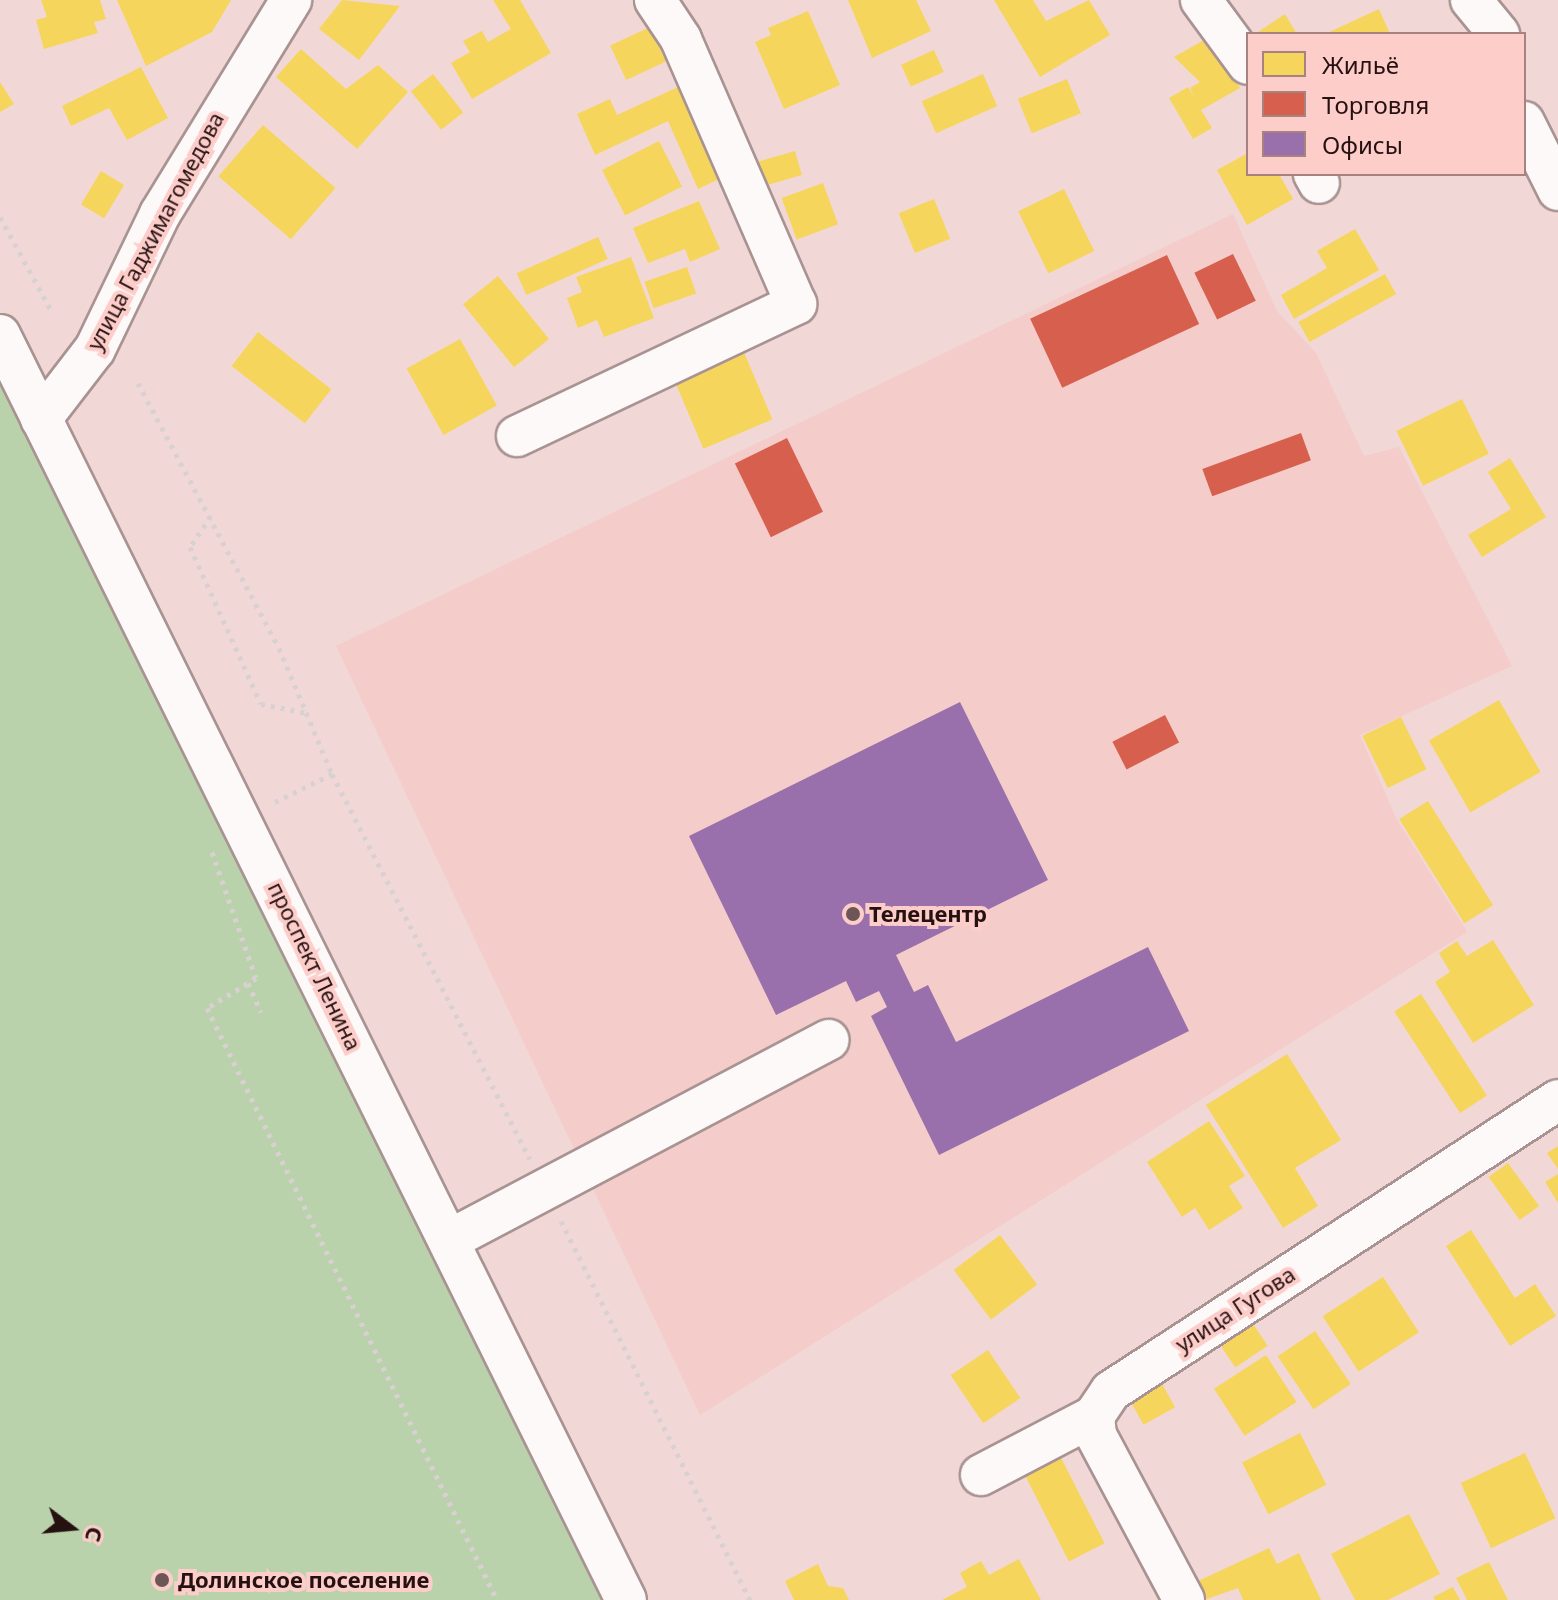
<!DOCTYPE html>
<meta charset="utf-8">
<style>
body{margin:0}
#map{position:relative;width:1558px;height:1600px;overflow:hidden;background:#f1d8d6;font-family:"Noto Sans",sans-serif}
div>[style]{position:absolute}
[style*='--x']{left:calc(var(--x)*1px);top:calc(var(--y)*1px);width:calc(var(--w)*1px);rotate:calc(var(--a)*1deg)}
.built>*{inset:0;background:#f4ccc9}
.green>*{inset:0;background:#bad2ab}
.homes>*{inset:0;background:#f6d55c;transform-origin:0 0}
.shops>*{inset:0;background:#d6604d;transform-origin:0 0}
.offices>*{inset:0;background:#9970ab}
.path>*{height:5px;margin-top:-2.5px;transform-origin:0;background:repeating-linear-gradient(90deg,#d9d1d1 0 4px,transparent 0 10px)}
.roads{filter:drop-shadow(2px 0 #a89392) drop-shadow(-2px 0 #a89392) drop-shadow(0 2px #a89392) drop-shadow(0 -2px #a89392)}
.minor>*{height:40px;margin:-20px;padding:0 20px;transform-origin:20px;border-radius:20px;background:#fdf9f9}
.dots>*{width:22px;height:22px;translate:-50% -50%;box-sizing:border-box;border:4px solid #fdcdca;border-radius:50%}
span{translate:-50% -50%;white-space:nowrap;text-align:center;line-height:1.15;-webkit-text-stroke:8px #fdcdca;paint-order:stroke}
.street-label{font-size:22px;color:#261111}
.poi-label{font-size:22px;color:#261111;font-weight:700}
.left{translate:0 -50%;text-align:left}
.legend{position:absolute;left:1246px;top:32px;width:280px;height:144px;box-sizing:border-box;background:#fdcdca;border:2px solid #a78280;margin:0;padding:10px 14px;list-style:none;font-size:24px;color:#261111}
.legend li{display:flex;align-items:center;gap:16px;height:40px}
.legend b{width:40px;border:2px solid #a78280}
.north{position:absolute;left:32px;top:1488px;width:80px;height:80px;-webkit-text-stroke:6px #fdcdca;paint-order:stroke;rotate:106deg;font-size:22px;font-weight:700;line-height:32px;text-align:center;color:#261111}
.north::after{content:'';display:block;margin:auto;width:28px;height:36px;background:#261111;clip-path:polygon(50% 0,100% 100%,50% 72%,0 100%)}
</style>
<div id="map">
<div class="built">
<i style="clip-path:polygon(1233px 214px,1277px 311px,1316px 353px,1364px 456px,1399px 447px,1512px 666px,1360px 735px,1396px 818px,1467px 932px,700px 1415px,336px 646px)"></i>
</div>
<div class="green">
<i style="clip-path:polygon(0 335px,626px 1600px,0 1600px)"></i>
</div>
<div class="homes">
<i style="clip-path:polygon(41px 0,100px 0,106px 19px,94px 22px,98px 33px,44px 49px,36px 20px,47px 17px)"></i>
<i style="clip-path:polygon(117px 0,231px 0,212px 32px,146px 66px)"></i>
<i style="clip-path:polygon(342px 0,400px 6px,359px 60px,319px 29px)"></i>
<i style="clip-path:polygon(493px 0,520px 0,551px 53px,472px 99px,451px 63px,470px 52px,463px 41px,482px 31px,488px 42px,511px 29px)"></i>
<i style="clip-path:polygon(848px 0,916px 0,931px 31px,872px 58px)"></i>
<i style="clip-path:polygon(994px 0,1033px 0,1046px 21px,1089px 0,1110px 35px,1040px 77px)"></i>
<i style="clip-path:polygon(1379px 9px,1390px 34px,1325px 34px)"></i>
<i style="clip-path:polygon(808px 11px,840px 85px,784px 109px,755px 42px,771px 35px,768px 28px)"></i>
<i style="clip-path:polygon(1285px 14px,1297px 34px,1255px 34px)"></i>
<i style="left:650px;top:27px;width:38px;height:44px;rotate:65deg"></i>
<i style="clip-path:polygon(1211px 36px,1240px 88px,1201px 110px,1212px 128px,1193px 139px,1169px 98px,1188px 87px,1194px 97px,1190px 88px,1200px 82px,1174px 57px)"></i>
<i style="clip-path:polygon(301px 49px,346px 89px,378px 65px,408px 92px,357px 149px,276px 77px)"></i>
<i style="left:934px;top:50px;width:24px;height:36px;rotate:66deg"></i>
<i style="clip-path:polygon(141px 67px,168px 118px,127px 140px,109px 108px,71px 126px,62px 106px)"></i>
<i style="left:433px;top:74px;width:49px;height:28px;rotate:52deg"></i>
<i style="left:983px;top:74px;width:35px;height:67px;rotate:66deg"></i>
<i style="left:1067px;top:79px;width:37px;height:53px;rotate:68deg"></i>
<i style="clip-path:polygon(0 82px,14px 104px,0 112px)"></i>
<i style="clip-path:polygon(678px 87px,719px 179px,698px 189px,668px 121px,595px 155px,577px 114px,610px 99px,617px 115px)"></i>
<i style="left:263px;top:125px;width:96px;height:68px;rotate:41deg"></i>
<i style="left:659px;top:141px;width:51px;height:64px;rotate:63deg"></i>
<i style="left:795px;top:151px;width:25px;height:45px;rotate:74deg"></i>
<i style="clip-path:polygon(1248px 153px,1248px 174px,1279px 174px,1293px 199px,1247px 225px,1217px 170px)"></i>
<i style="left:101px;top:171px;width:27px;height:39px;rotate:31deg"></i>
<i style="left:823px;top:183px;width:44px;height:44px;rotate:70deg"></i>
<i style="left:1064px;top:189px;width:69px;height:51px;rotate:64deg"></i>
<i style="left:934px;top:199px;width:43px;height:38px;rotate:68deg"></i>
<i style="clip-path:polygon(699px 201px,720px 249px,690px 262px,685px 249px,648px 263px,633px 228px)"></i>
<i style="clip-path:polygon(1355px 229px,1379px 270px,1294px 319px,1281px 295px,1327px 268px,1317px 251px)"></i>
<i style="left:598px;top:237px;width:24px;height:89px;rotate:66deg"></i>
<i style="clip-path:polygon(631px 257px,654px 318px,604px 337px,597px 320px,578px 328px,567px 298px,582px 292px,576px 277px)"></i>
<i style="left:687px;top:267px;width:28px;height:45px;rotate:71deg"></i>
<i style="left:1385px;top:274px;width:23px;height:99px;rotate:61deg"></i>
<i style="left:498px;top:276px;width:81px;height:45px;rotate:51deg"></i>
<i style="left:258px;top:332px;width:93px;height:43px;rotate:38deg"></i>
<i style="left:460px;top:339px;width:76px;height:61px;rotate:61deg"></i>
<i style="left:740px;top:343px;width:83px;height:75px;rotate:67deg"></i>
<i style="left:1462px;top:399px;width:61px;height:73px;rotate:64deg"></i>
<i style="clip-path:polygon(1510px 458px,1546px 517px,1482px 557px,1468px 535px,1511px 509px,1488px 472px)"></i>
<i style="left:1499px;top:700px;width:83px;height:81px;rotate:60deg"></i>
<i style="left:1401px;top:717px;width:58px;height:43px;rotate:64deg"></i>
<i style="left:1428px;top:801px;width:123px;height:34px;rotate:58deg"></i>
<i style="clip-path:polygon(1493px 940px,1534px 1005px,1473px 1043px,1435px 982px,1450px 972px,1439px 953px,1457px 941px,1467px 956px)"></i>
<i style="left:1421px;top:994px;width:121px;height:32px;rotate:57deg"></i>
<i style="clip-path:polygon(1287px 1054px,1341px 1140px,1295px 1168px,1318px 1206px,1283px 1228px,1206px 1105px)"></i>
<i style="clip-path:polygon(1209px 1121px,1245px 1176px,1229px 1186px,1243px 1208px,1209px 1230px,1195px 1208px,1182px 1217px,1147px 1162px)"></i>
<i style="clip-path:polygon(1558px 1146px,1558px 1169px,1547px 1153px)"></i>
<i style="left:1508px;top:1163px;width:53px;height:24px;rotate:54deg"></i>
<i style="clip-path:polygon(1558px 1174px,1558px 1203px,1545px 1182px)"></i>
<i style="clip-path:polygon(1471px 1230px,1515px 1298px,1535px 1284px,1556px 1316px,1510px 1346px,1446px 1246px)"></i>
<i style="left:1000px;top:1235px;width:62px;height:58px;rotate:53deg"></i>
<i style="left:1383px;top:1277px;width:66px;height:72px;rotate:57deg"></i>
<i style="left:1247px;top:1315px;width:37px;height:39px;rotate:56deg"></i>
<i style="left:1315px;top:1331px;width:64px;height:45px;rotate:56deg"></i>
<i style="left:988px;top:1350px;width:58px;height:45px;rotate:56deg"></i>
<i style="left:1266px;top:1355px;width:56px;height:62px;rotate:57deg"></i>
<i style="left:1161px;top:1382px;width:29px;height:36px;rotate:61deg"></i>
<i style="left:1300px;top:1433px;width:58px;height:65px;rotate:63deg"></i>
<i style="left:1056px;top:1448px;width:107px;height:40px;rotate:63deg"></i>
<i style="left:1525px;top:1453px;width:72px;height:71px;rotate:65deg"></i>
<i style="clip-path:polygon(1409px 1514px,1440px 1574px,1388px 1600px,1355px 1600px,1331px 1554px)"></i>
<i style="clip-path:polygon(1269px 1548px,1277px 1564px,1299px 1553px,1321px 1600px,1243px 1600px,1238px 1588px,1204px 1600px,1196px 1582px)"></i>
<i style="clip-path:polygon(1019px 1559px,1041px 1600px,942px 1600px,967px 1587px,960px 1573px,981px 1561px,989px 1575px)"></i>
<i style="clip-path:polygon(1489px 1562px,1508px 1600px,1467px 1600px,1456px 1578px)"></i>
<i style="clip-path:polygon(818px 1564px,828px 1586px,843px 1588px,849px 1600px,794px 1600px,785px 1581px)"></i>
<i style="clip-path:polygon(1453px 1587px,1460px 1600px,1435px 1600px,1433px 1597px)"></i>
</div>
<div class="shops">
<i style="left:1233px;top:254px;width:52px;height:43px;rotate:64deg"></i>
<i style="left:1167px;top:255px;width:76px;height:151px;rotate:65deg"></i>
<i style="left:1301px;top:433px;width:29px;height:105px;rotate:70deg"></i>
<i style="left:787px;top:438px;width:82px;height:58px;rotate:64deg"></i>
<i style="left:1165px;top:715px;width:31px;height:59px;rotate:63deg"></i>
</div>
<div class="offices">
<i style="clip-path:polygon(960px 702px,1048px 880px,896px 955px,914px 992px,928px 985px,956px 1042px,1148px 947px,1189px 1031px,939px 1155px,871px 1016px,887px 1007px,879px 991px,856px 1002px,846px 981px,776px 1015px,689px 836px)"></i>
</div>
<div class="path">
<i style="--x:0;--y:217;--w:106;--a:61.3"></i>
<i style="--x:138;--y:383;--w:300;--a:62"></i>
<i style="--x:279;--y:648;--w:137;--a:67.2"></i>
<i style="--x:211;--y:516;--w:37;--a:124"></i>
<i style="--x:190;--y:547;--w:172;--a:65.7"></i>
<i style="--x:261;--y:704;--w:47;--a:11.1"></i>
<i style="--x:275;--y:802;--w:64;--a:-26.2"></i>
<i style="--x:332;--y:774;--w:433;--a:62.8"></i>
<i style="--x:212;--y:852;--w:133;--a:70.8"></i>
<i style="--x:256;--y:978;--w:57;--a:148.5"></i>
<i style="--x:207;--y:1008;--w:659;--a:63.9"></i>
<i style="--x:248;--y:983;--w:32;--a:66"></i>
<i style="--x:561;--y:1221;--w:424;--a:63.5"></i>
</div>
<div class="roads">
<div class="minor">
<i style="--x:1201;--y:0;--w:79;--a:53.7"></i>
<i style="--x:1471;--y:0;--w:44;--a:50.5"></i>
<i style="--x:1524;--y:122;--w:76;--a:63.4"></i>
<i style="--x:1314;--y:174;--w:10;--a:61"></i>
<i style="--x:0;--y:335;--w:1411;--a:63.67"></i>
<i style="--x:41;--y:419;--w:88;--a:-52.4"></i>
<i style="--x:95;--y:349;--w:150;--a:-64.3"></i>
<i style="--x:160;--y:214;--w:251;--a:-58.5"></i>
<i style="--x:517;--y:436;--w:309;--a:-25.3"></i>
<i style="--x:796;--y:304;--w:289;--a:-113.5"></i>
<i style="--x:681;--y:39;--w:47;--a:-123.7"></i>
<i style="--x:449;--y:1240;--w:429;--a:-27.8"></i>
<i style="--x:981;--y:1475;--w:127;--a:-27.6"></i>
<i style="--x:1184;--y:1600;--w:187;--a:-118.1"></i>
<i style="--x:1096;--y:1435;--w:19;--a:-96"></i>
<i style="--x:1094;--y:1416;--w:30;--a:-56"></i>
<i style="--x:1111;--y:1391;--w:533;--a:-33.06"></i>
</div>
</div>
<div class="dots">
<i style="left:853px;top:914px;background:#6d5756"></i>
<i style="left:162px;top:1580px;background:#6d5756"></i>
</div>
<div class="street-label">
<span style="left:155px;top:231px;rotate:-62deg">улица Гаджимагомедова</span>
<span style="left:315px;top:966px;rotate:64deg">проспект Ленина</span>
<span style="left:1235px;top:1309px;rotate:-33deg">улица Гугова</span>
</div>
<div class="poi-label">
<span class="left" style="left:869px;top:914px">Телецентр</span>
<span class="left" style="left:178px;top:1580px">Долинское поселение</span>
</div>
<ul class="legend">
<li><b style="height:22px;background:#f6d55c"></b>Жильё</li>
<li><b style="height:22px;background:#d6604d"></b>Торговля</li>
<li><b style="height:22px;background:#9970ab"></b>Офисы</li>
</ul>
<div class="north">С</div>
</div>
